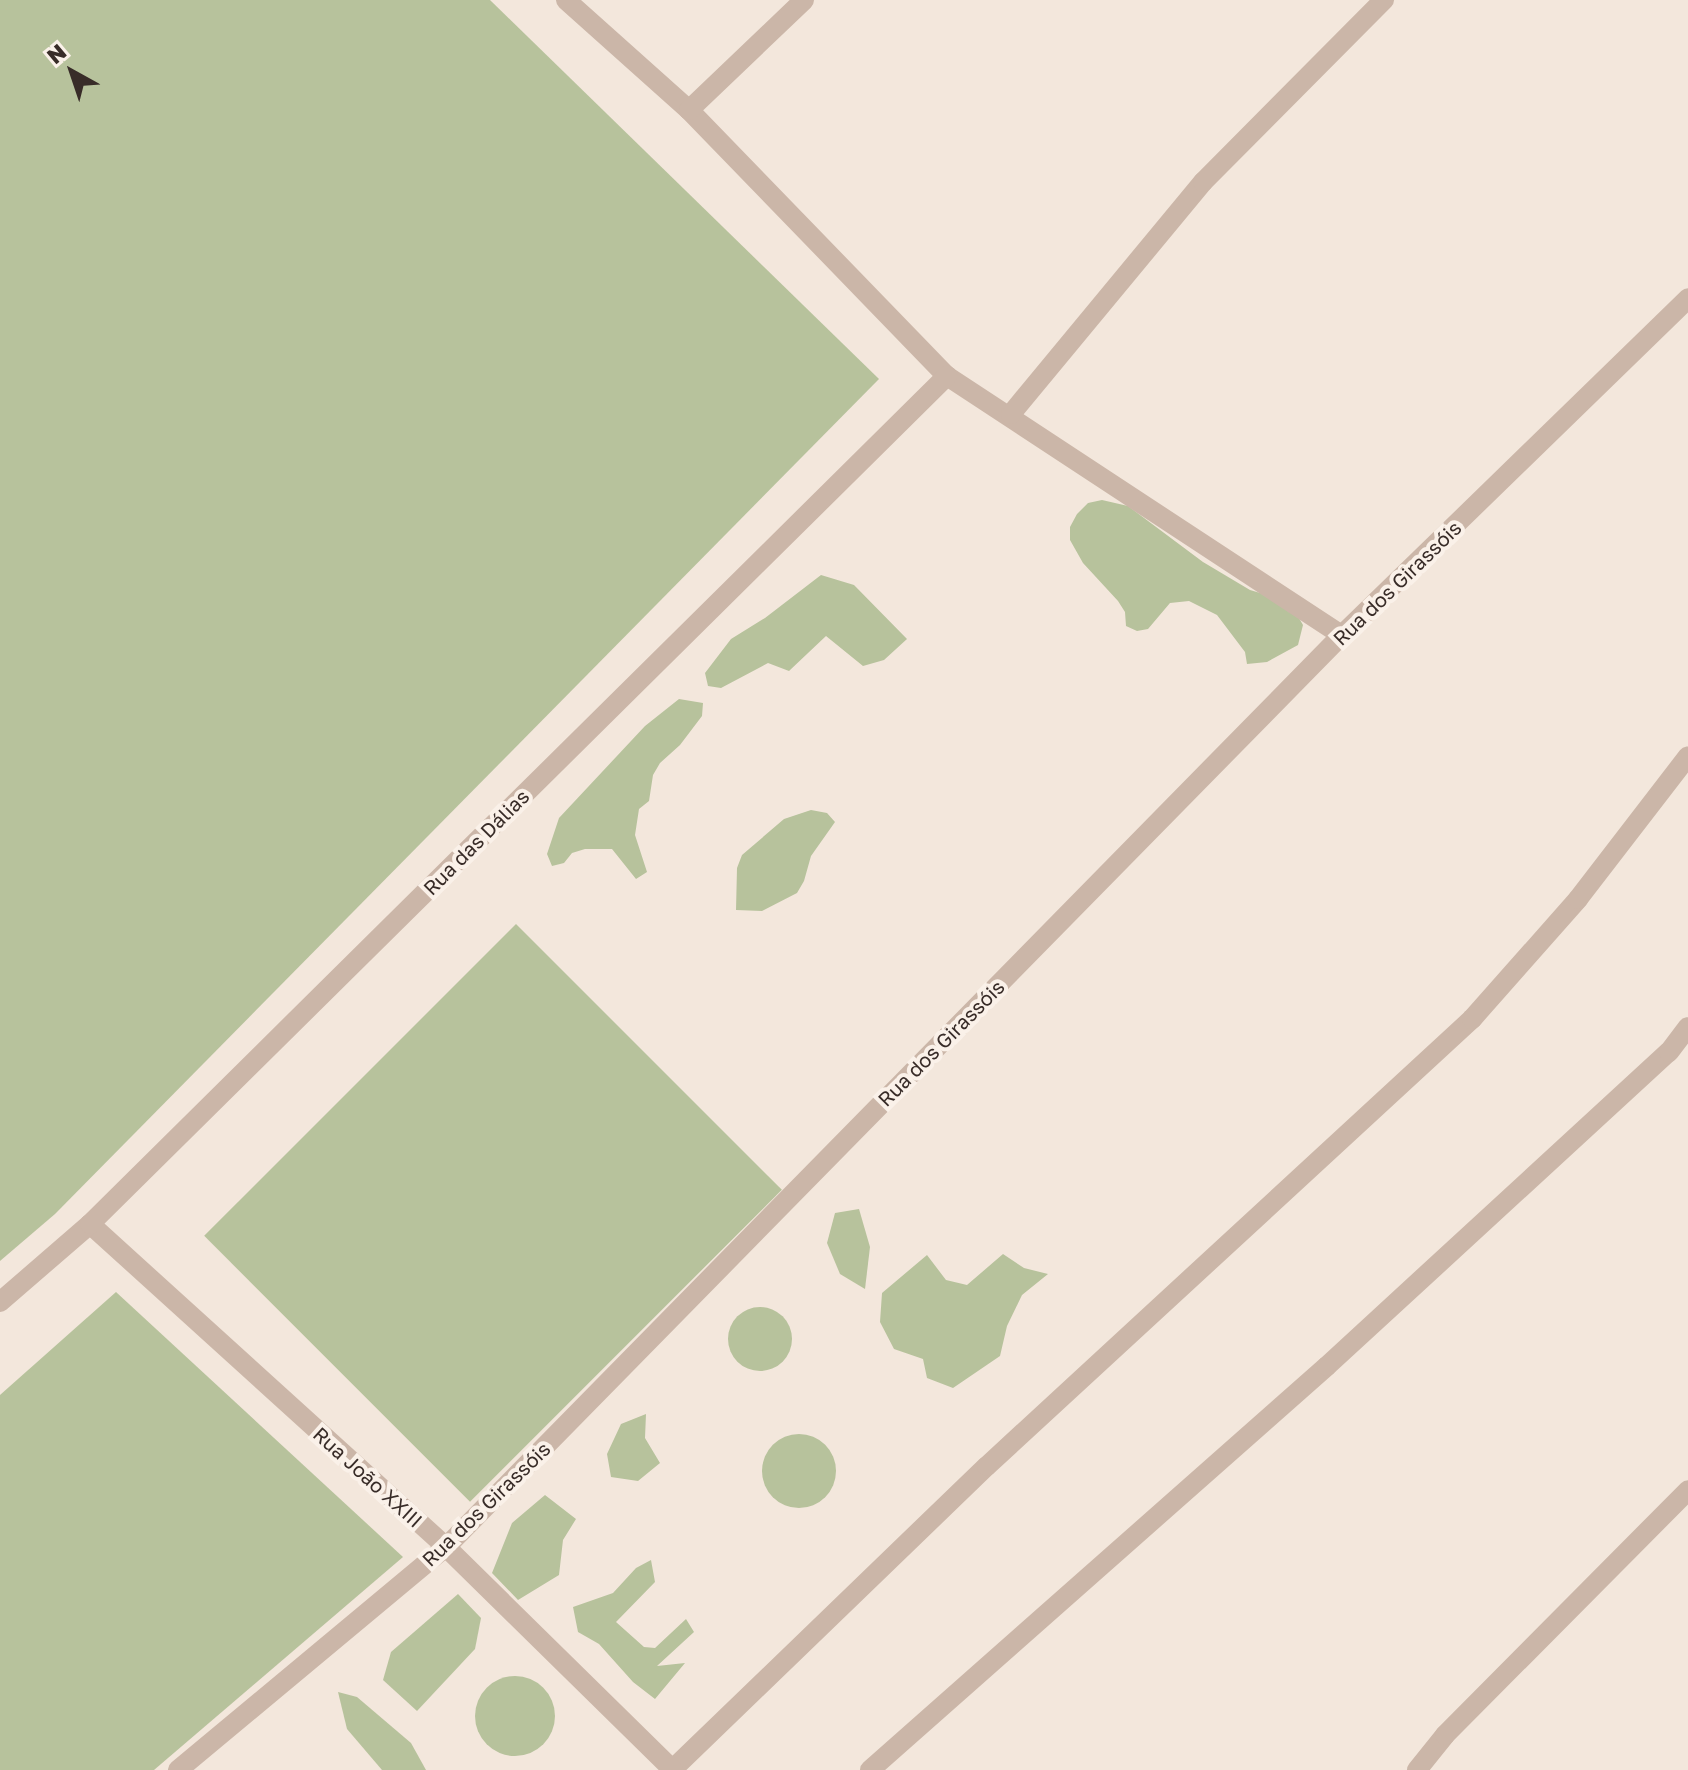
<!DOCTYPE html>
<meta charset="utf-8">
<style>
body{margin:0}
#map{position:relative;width:1688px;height:1770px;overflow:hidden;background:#f3e7dc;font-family:"Golos Text",sans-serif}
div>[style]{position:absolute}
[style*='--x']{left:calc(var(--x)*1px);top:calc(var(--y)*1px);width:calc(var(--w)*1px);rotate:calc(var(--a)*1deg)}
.green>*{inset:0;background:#b7c29c;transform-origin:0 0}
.round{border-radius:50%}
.lane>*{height:20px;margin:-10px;padding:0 10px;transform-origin:10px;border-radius:10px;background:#cbb6a8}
.street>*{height:20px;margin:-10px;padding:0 10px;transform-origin:10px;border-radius:10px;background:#cbb6a8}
span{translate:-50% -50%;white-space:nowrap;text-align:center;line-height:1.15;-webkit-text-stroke:8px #faf1e9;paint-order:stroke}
.street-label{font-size:20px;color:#382c28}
.north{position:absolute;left:32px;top:32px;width:80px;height:80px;-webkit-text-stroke:6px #faf1e9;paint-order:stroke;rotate:320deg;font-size:22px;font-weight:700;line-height:32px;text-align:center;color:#382c28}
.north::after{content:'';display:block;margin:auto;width:28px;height:36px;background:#382c28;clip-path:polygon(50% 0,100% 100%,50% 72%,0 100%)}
</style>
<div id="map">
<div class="green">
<i style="clip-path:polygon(0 0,490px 0,879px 379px,55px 1214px,0 1261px)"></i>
<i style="clip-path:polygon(1102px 500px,1128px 506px,1203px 562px,1250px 590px,1274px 597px,1296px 613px,1303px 625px,1298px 645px,1267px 662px,1247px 664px,1245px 652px,1217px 615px,1189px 601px,1170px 603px,1148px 629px,1137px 631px,1126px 626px,1125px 612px,1118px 601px,1083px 563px,1070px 540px,1070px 527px,1077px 514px,1088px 503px)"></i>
<i style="clip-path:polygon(821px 575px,854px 585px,907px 639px,884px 660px,863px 666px,826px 636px,789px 671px,768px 663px,721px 688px,708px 686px,705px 673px,731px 639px,765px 618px)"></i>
<i style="clip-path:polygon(679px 699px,703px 703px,702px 716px,680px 745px,660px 763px,653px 775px,649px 801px,639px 809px,635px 835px,647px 872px,636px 879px,612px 849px,585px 849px,572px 853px,564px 863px,552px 866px,547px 854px,559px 818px,645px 726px)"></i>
<i style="clip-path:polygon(811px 810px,827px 813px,835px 822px,811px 856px,804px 881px,797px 893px,762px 911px,736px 910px,737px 868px,742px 855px,784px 819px)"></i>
<i style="left:516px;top:924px;width:376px;height:441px;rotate:45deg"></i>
<i style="clip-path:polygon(859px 1209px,870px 1247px,865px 1289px,840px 1274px,827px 1243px,835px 1213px)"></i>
<i style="clip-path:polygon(1003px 1254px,1024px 1268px,1048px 1274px,1022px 1295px,1007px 1326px,1000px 1356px,953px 1388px,927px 1378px,923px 1359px,894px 1349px,880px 1322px,882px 1293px,927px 1255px,946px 1280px,967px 1285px)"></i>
<i style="clip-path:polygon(116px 1292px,403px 1557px,154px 1770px,0 1770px,0 1395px)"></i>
<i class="round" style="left:728px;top:1307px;width:64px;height:64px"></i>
<i style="clip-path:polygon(646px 1414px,645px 1438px,660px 1463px,638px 1481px,611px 1477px,607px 1454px,621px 1424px)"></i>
<i class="round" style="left:762px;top:1434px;width:74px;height:74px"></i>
<i style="clip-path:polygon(545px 1495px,576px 1519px,563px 1540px,559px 1575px,518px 1600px,492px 1573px,512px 1523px)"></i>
<i style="clip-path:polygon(651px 1560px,655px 1582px,616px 1622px,644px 1647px,655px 1648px,686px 1619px,694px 1632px,657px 1666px,685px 1663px,655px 1699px,633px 1682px,599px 1644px,578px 1632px,573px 1607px,613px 1593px,636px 1568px)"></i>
<i style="clip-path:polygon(458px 1594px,481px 1618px,475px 1649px,417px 1711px,383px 1680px,391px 1652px)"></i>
<i class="round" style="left:475px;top:1676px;width:80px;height:80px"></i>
<i style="clip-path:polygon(338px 1692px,357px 1697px,411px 1743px,426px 1770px,382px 1770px,347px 1729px)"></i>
</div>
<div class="lane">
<i style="--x:673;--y:1769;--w:436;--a:-44"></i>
<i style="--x:987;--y:1466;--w:660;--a:-42.67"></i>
<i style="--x:1472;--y:1019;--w:160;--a:-48.5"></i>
<i style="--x:1578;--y:899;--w:180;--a:-52.4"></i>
<i style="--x:870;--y:1770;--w:610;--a:-41.48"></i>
<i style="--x:1327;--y:1366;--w:464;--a:-42.6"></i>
<i style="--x:1669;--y:1052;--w:31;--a:-53"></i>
<i style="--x:1417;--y:1770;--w:45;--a:-51.3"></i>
<i style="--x:1445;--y:1735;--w:345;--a:-45.2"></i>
</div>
<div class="street">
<i style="--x:566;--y:0;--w:165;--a:41.8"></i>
<i style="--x:689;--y:110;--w:371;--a:45.9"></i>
<i style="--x:947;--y:376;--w:472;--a:33.3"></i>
<i style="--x:689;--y:110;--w:159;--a:-43.7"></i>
<i style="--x:1011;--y:414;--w:301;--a:-50.4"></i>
<i style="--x:1203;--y:182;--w:257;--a:-45.2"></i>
<i style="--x:90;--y:1224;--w:481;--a:42.2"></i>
<i style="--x:446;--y:1547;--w:318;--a:44.5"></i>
<i style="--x:0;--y:1302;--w:119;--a:-40.9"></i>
<i style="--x:90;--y:1224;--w:1206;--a:-44.7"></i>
<i style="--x:178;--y:1770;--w:349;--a:-39.8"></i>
<i style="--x:446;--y:1547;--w:1278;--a:-45.51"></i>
<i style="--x:1342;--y:635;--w:483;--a:-44.2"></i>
</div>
<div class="street-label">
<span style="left:1397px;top:583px;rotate:-44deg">Rua dos Girassóis</span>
<span style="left:476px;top:842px;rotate:-45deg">Rua das Dálias</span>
<span style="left:941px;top:1043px;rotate:-45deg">Rua dos Girassóis</span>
<span style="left:368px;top:1477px;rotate:42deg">Rua João XXIII</span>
<span style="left:486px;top:1504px;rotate:-44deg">Rua dos Girassóis</span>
</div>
<div class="north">N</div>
</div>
